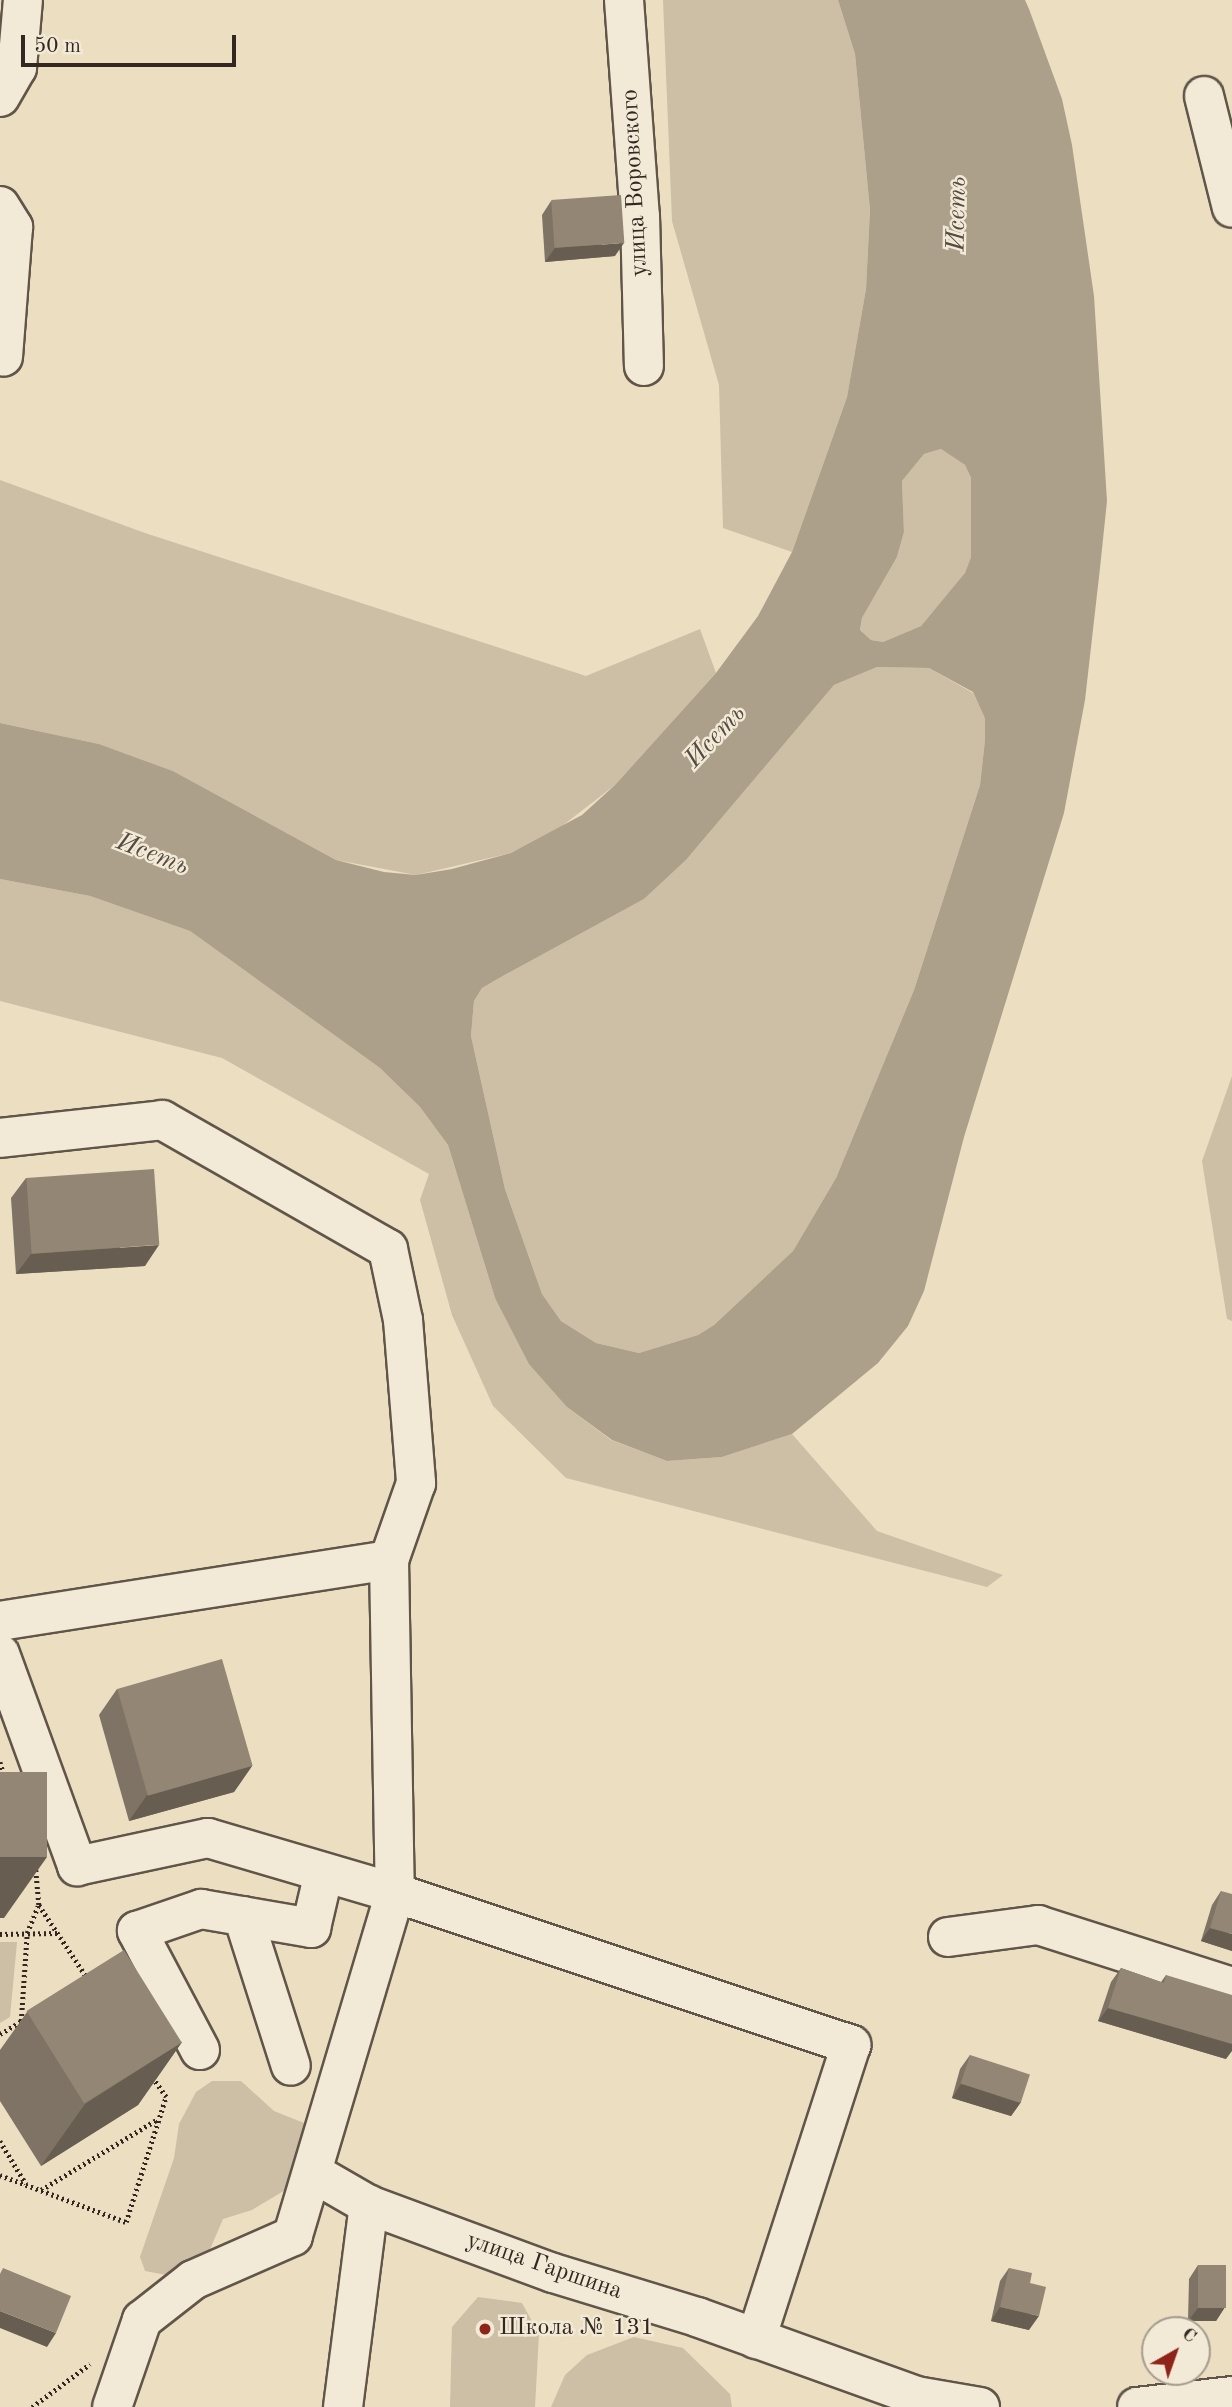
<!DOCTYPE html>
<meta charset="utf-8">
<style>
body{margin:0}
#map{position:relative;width:1232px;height:2407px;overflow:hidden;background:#ebdec1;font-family:"Old Standard TT",serif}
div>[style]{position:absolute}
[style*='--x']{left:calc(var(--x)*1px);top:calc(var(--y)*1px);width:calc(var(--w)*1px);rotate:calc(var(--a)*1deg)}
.green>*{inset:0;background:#ccbfa6}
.water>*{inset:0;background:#aca08b}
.path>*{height:4.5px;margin-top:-2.25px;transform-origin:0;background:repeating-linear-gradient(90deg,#332721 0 2px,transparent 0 5.5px)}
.roads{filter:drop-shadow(2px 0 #615549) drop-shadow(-2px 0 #615549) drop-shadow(0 2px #615549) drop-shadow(0 -2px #615549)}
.minor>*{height:38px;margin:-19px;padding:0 19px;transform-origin:19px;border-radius:19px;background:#f2ead7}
.wall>*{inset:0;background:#7e7364}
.shaded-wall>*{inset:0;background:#675e51}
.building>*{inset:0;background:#938674;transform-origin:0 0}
.dots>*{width:19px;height:19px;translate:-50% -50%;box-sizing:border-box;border:4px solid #f2ead7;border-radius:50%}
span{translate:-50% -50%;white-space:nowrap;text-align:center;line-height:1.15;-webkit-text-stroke:5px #f2ead7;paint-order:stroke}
.street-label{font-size:24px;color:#332721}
.poi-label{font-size:24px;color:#332721}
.left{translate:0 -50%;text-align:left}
.water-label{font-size:26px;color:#574b41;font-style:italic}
.north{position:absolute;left:1141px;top:2316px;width:70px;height:70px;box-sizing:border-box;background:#f2ead7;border:2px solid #a69c8e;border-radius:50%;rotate:40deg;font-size:19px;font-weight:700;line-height:28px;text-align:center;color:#332721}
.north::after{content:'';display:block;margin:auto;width:24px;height:32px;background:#8f2418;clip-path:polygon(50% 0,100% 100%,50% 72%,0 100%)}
.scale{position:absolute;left:21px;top:35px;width:215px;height:32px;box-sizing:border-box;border:4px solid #332721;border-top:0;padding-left:9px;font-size:21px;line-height:24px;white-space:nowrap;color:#332721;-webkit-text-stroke:5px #f2ead7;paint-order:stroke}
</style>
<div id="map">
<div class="green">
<i style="clip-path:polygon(663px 0,838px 0,855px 54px,870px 210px,866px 289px,847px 397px,792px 552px,723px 528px,719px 385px,672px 221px)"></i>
<i style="clip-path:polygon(941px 449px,965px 465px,971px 478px,971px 557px,965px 574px,921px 626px,883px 642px,871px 640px,860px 630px,862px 618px,897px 557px,904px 532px,902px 481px,924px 454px)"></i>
<i style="clip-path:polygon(0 480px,145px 533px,586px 676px,700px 629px,716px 673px,615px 785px,553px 833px,511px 853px,416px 875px,336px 860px,173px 771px,99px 744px,0 723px)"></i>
<i style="clip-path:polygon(877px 667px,929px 668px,973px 693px,986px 718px,985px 740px,980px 785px,914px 990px,836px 1178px,793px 1251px,714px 1325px,698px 1335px,639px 1353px,596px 1343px,561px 1321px,542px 1294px,505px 1189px,471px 1036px,474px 1001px,482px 988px,501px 977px,644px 899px,686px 860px,834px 685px)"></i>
<i style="clip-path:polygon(0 879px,90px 896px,190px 931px,380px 1068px,420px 1107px,448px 1145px,495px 1298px,567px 1407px,611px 1440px,667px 1461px,722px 1457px,792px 1434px,877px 1531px,1003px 1575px,987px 1587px,566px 1478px,493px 1406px,452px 1315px,420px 1200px,429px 1174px,222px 1058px,0 1001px)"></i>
<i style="clip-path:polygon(1232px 1076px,1232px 1321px,1227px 1319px,1202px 1161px)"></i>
<i style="clip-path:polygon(0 1942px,17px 1942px,10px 2017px,0 2023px)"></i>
<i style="clip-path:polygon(212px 2081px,241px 2081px,274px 2111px,314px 2127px,287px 2189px,252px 2210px,223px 2219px,208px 2254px,172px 2276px,145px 2271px,140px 2257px,174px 2158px,179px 2124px,196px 2092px)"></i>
<i style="clip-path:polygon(478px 2297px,522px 2303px,539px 2334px,535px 2407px,450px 2407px,452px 2327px)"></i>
<i style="clip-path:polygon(634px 2337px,683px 2348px,730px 2394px,732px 2407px,551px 2407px,565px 2375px,587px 2355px)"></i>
</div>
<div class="water">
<i style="clip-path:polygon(evenodd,838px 0,1025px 0,1029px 9px,1062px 99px,1072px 145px,1094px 296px,1107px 501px,1100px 568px,1085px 700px,1064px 813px,964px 1137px,924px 1291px,908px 1326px,878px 1363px,792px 1434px,722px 1457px,667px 1461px,612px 1440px,567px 1407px,529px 1364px,495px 1298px,448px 1145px,420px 1107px,380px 1068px,190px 931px,90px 896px,0 879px,0 723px,99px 744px,173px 771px,336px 860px,384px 872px,416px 875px,452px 869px,511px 853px,582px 815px,615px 785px,716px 673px,758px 616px,792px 552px,847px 397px,866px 289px,870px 210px,855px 54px,838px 0,941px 449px,965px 465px,971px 478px,971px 557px,965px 573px,921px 626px,883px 642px,871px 640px,860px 630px,862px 618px,897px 557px,904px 532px,902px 481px,924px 454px,941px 449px,838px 0,877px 667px,929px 668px,973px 692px,985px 718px,985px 740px,980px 785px,914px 990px,836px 1178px,793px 1251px,714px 1325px,698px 1335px,639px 1353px,596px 1343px,561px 1321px,542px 1294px,505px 1189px,471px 1036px,474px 1001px,482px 988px,501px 977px,644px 899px,686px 860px,834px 685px,877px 667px)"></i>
</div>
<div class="path">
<i style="--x:0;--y:1762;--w:17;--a:73"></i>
<i style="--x:36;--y:1870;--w:35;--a:85"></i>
<i style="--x:39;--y:1905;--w:89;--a:56.5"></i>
<i style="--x:0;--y:1934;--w:57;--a:-1"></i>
<i style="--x:21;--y:2021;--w:88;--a:-86.1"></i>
<i style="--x:27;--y:1933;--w:29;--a:-68"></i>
<i style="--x:0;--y:2034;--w:26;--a:-31"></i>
<i style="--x:0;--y:2141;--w:50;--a:58.8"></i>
<i style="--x:0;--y:2175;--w:134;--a:20.5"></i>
<i style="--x:126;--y:2222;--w:131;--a:-72.3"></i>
<i style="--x:166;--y:2097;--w:24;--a:-125"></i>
<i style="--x:41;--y:2190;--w:137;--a:-31.3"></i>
<i style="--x:32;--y:2407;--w:72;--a:-36.6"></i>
</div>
<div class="roads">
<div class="minor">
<i style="--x:624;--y:0;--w:217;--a:85.8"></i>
<i style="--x:640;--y:216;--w:150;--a:88.5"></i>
<i style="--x:1204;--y:96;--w:115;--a:76"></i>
<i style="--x:0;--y:97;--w:34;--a:-60"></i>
<i style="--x:17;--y:68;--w:68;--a:-85"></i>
<i style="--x:0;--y:206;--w:25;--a:58"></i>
<i style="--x:13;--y:227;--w:130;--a:94.4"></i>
<i style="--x:0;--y:1138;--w:163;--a:-6.3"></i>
<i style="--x:162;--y:1120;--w:260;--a:29.7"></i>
<i style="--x:388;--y:1249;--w:73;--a:78.1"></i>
<i style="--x:403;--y:1320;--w:164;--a:85.4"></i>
<i style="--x:416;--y:1483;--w:82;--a:109.3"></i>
<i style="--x:389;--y:1560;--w:333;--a:89"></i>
<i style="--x:395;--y:1893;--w:358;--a:106.6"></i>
<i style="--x:293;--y:2236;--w:109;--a:156.3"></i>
<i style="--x:193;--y:2280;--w:65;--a:141.9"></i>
<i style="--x:142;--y:2320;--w:92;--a:109"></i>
<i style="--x:0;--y:1621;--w:394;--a:-8.9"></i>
<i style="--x:0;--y:1654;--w:226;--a:70"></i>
<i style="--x:77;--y:1866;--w:134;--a:-12.1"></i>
<i style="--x:208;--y:1838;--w:195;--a:16.4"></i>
<i style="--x:395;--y:1893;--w:481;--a:18.4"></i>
<i style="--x:851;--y:2045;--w:309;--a:107.9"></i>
<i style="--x:243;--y:1916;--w:157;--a:72.3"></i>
<i style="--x:948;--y:1937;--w:91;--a:-7.6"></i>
<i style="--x:1038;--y:1925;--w:204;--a:17.7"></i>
<i style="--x:200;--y:2050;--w:135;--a:-117.9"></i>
<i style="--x:137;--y:1931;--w:68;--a:-19"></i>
<i style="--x:201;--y:1909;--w:112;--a:9.8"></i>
<i style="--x:311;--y:1928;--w:57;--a:-76.9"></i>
<i style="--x:315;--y:2174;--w:62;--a:29.9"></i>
<i style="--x:369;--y:2205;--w:196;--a:20.3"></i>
<i style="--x:553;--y:2273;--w:151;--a:17"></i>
<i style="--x:697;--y:2317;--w:233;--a:19.8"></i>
<i style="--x:916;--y:2396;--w:65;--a:9.8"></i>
<i style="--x:343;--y:2407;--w:204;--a:-82.7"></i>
<i style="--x:1137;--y:2407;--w:96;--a:-6.6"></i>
</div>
</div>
<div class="wall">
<i style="clip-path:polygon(551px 201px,615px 256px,545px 262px,542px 215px)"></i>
<i style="clip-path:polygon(26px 1178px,145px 1266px,16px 1274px,11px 1198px)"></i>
<i style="clip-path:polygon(117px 1689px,252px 1766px,234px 1792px,129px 1821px,99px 1715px)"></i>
<i style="clip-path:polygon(1221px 1891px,1232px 1951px,1201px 1941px,1212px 1905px)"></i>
<i style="clip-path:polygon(1121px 1968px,1161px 1982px,1166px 1975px,1226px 2059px,1098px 2021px,1111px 1982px)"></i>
<i style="clip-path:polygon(27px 2012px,182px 2042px,138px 2105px,41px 2166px,0 2101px,0 2050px)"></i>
<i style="clip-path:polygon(970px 2055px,1021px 2102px,1011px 2116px,952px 2098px,960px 2069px)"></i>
<i style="clip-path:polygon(1198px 2265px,1225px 2307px,1216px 2321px,1188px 2321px,1189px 2279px)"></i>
<i style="clip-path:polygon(1009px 2268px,1030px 2283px,1029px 2330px,991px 2321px,1000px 2281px)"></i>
</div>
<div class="shaded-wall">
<i style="clip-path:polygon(624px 243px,615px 256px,545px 262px,555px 248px)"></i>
<i style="clip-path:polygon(159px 1245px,145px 1266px,16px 1274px,31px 1254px)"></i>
<i style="clip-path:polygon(252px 1766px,234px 1792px,129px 1821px,147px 1795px)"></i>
<i style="clip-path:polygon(0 1857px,47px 1857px,4px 1918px,0 1918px)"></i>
<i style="clip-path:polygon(1210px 1928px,1232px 1934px,1232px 1951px,1201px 1941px)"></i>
<i style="clip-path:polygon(1108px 2008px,1232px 2042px,1232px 2051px,1226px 2059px,1098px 2021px)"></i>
<i style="clip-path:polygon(182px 2042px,138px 2105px,41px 2166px,85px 2104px)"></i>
<i style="clip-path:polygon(961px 2084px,1021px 2102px,1011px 2116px,952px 2098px)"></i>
<i style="clip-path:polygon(1000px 2307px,1039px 2316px,1029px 2330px,991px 2321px)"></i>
<i style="clip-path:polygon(1225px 2307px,1216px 2321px,1188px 2321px,1198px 2308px)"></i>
<i style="clip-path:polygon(0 2311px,56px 2333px,47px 2347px,0 2328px)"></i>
</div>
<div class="building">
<i style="left:621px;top:195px;width:48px;height:70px;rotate:86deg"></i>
<i style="left:154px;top:1169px;width:76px;height:128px;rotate:86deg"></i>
<i style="left:222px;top:1659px;width:111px;height:109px;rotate:74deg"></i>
<i style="left:47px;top:1772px;width:85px;height:47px;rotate:90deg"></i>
<i style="clip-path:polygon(1221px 1891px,1232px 1894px,1232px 1934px,1210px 1928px)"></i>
<i style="left:124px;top:1950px;width:109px;height:115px;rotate:58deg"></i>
<i style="clip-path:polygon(1121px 1968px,1164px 1983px,1166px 1975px,1232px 1995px,1232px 2044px,1108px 2008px)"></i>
<i style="left:970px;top:2055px;width:63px;height:30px;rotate:18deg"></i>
<i style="left:1198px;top:2265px;width:28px;height:43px"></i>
<i style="clip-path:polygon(3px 2268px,71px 2296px,56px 2333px,0 2311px,0 2274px)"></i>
<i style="clip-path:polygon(1009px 2268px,1032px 2273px,1030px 2283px,1046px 2287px,1039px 2316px,1000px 2307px)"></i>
</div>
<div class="dots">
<i style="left:485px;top:2329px;background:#8f2418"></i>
</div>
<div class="street-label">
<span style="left:636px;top:183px;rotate:-93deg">улица Воровского</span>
<span style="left:544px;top:2267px;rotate:19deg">улица Гаршина</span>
</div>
<div class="poi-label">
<span class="left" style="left:499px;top:2329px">Школа № 131</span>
</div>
<div class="water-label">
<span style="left:958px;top:214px;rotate:-89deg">Исеть</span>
<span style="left:716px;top:737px;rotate:-47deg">Исеть</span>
<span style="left:152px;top:855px;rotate:21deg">Исеть</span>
</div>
<div class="north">С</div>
<div class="scale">50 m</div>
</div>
